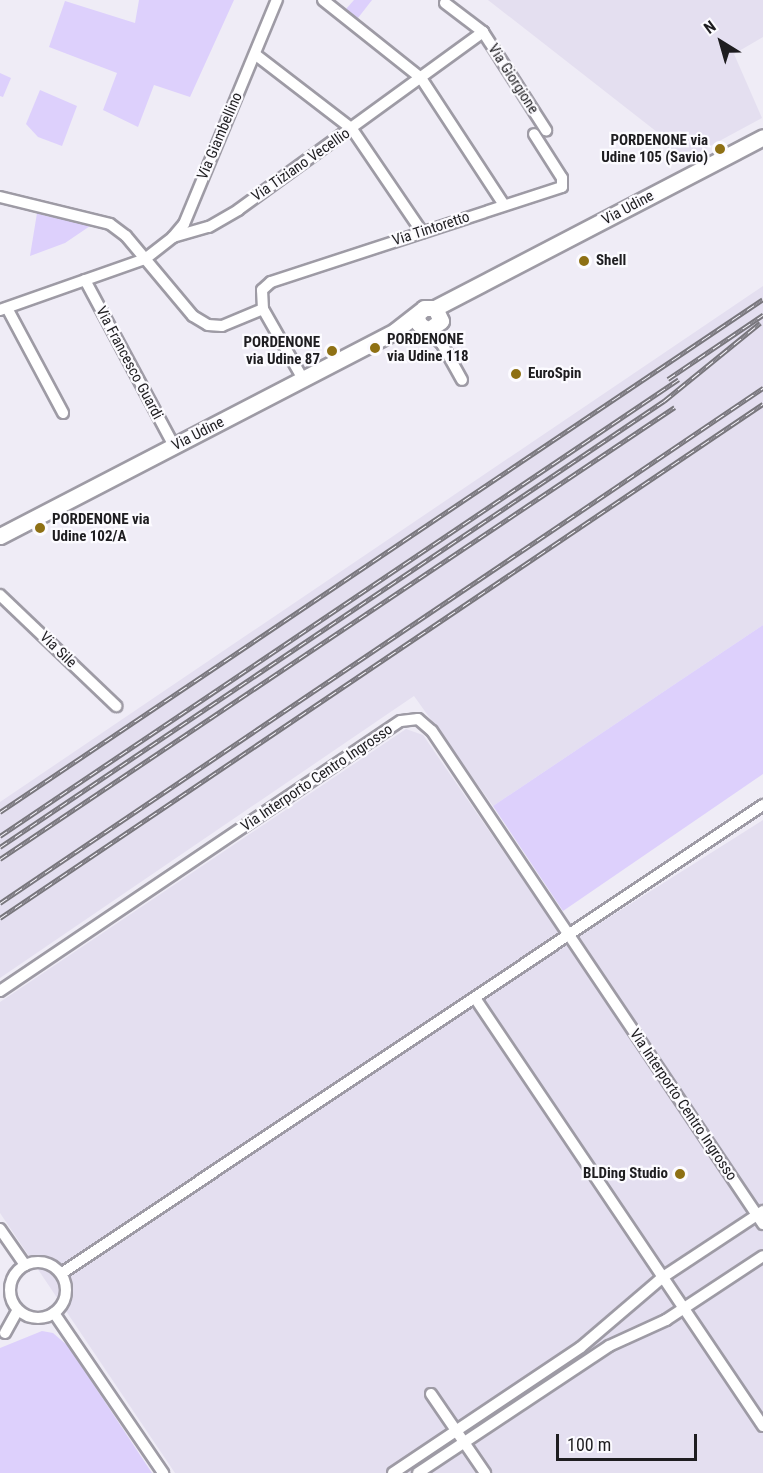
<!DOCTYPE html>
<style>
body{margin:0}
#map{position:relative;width:763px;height:1473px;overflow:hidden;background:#efecf6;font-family:"Roboto Condensed",sans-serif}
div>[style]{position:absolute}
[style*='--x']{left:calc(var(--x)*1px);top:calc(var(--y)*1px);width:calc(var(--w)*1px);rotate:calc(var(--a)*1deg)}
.built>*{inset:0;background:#e4dff0}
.green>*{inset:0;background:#ddd0fc}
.roads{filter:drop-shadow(2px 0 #9e9ba5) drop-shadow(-2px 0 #9e9ba5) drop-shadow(0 2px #9e9ba5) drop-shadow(0 -2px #9e9ba5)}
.street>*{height:10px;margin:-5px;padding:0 5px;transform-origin:5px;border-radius:5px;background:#fff}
.street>.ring{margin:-5px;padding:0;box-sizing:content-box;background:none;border:10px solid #fff;border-radius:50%}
.secondary>*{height:15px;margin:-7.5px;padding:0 7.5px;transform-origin:7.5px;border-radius:7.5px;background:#fff}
.rail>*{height:5px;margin-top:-2.5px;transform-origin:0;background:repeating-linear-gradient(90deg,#fcfbff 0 9px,#78767c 0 18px);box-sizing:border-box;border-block:2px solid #78767c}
.dots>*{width:16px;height:16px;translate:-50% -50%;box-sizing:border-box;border:3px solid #fcfbff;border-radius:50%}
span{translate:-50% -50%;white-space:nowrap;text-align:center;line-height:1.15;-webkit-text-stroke:4.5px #fcfbff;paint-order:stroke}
.street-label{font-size:15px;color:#1e1d20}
.poi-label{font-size:15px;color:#1e1d20;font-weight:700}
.right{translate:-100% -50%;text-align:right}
.left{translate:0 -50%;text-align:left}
.north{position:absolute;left:691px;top:12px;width:60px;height:60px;-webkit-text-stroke:4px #fcfbff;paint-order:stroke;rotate:323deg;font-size:16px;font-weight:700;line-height:24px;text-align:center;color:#1e1d20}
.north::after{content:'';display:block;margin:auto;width:21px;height:27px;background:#1e1d20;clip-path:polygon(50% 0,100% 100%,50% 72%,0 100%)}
.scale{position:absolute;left:556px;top:1434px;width:141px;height:27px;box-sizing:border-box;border:3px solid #1e1d20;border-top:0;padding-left:8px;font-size:18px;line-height:21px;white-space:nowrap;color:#1e1d20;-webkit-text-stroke:4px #fcfbff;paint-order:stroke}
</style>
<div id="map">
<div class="built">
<i style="clip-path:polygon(488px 0,763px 0,763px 37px,734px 54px,762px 118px,686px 159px,653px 138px,657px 132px)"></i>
<i style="clip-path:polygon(763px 286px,763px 625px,493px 806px,414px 696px,0 978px,0 802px)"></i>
<i style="clip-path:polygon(406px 729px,423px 735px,567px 944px,763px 820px,763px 1473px,175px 1473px,0 1213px,0 1002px)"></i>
</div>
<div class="green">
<i style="clip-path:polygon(139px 0,234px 0,190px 97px,154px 85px,138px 127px,103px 110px,117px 73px,49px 47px,65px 1px,135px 23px)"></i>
<i style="clip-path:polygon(354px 0,372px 0,358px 18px,346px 9px)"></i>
<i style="clip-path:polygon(0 73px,11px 78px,3px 97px,0 96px)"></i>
<i style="clip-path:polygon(40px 90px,77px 106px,62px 146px,38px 137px,26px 124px)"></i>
<i style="clip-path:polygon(37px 213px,46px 216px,93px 224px,65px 243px,30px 256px)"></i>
<i style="clip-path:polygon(763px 625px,763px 774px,563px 911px,493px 806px)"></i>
<i style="clip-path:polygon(42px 1331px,53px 1333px,68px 1346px,152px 1473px,0 1473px,0 1348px)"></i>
</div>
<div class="roads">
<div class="street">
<i style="--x:323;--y:0;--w:125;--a:38.5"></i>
<i style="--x:421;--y:78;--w:152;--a:56.8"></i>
<i style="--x:445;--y:3;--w:48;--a:37.3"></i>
<i style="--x:256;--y:55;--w:121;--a:37.6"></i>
<i style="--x:352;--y:129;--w:125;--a:55.8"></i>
<i style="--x:0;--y:197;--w:113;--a:13.8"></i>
<i style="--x:110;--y:224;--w:20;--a:37"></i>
<i style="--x:126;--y:236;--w:104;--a:50.1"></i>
<i style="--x:193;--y:316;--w:17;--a:31"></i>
<i style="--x:208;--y:325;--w:14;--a:4"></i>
<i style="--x:222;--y:326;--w:44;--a:-22.5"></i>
<i style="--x:263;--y:309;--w:81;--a:60.3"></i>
<i style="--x:173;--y:237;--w:37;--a:-16"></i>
<i style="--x:209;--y:227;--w:34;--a:-30"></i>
<i style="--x:238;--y:210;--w:303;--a:-36"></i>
<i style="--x:483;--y:32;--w:117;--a:57.3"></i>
<i style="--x:85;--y:280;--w:188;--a:61.8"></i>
<i style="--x:7;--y:308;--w:119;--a:61.9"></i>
<i style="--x:263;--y:309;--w:19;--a:-93"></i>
<i style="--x:262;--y:290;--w:12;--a:-42"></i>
<i style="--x:271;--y:282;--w:306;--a:-18.1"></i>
<i style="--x:562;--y:187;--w:9;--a:-90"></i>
<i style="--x:562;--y:178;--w:52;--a:-122.5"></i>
<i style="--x:0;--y:310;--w:154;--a:-19.4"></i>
<i style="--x:145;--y:259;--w:36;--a:-38"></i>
<i style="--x:173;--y:237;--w:17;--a:-50"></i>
<i style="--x:184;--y:224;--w:243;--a:-67.5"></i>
<i style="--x:426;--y:329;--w:22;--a:43"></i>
<i style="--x:442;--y:344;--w:41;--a:60.9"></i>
<i style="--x:0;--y:595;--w:161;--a:43.7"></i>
<i style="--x:0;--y:991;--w:483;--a:-34"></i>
<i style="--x:401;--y:721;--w:17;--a:-7"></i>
<i style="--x:418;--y:719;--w:18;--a:41"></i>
<i style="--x:432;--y:731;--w:594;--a:56.12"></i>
<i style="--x:475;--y:998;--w:516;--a:56.06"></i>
<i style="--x:0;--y:1229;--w:44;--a:55.2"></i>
<i class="ring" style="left:10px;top:1262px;width:46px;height:46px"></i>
<i style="--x:62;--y:1273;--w:843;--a:-33.73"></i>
<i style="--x:54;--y:1313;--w:194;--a:55.7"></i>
<i style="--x:5;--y:1333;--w:26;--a:-61"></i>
<i style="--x:431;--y:1394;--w:96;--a:55.6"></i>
<i style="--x:393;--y:1473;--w:226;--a:-33.8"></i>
<i style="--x:581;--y:1347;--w:108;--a:-40.5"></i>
<i style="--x:663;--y:1277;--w:120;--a:-33.4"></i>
<i style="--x:418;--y:1473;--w:229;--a:-33.6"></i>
<i style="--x:609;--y:1346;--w:63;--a:-24.5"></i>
<i style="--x:666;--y:1320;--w:116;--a:-33.4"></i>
</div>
<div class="secondary">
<i style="--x:435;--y:308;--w:370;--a:-27.5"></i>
<i style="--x:0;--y:536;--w:445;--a:-27.4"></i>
<i style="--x:395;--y:331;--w:37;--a:-38"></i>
<i style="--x:424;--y:308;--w:11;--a:0"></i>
<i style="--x:435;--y:308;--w:14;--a:65"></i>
<i style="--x:441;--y:321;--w:16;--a:145"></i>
<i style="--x:428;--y:330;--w:11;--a:-146"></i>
<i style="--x:419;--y:324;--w:7;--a:-106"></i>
</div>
</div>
<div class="rail">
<i style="--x:668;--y:379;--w:115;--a:-34"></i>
<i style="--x:0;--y:812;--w:919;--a:-33.91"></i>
<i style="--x:0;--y:836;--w:818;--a:-33.94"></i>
<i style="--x:0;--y:847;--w:800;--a:-33.89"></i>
<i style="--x:664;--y:401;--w:124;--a:-39.1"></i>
<i style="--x:0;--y:859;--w:812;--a:-33.81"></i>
<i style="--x:0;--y:903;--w:921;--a:-34.02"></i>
<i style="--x:0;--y:918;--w:920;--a:-33.97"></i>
</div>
<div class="dots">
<i style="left:720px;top:149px;background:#8e7014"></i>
<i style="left:584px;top:261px;background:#8e7014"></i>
<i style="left:375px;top:348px;background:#8e7014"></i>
<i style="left:332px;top:351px;background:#8e7014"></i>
<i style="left:516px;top:374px;background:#8e7014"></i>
<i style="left:40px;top:528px;background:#8e7014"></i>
<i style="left:680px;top:1174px;background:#8e7014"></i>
</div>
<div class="street-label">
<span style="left:513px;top:79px;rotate:57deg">Via Giorgione</span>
<span style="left:220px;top:136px;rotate:-67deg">Via Giambellino</span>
<span style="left:301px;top:165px;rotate:-35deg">Via Tiziano Vecellio</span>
<span style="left:628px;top:208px;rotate:-28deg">Via Udine</span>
<span style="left:431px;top:229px;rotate:-18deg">Via Tintoretto</span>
<span style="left:129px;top:363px;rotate:62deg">Via Francesco Guardi</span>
<span style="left:198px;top:434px;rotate:-27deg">Via Udine</span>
<span style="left:58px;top:650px;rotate:44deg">Via Sile</span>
<span style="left:317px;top:778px;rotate:-34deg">Via Interporto Centro Ingrosso</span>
<span style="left:683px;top:1105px;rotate:56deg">Via Interporto Centro Ingrosso</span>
</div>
<div class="poi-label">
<span class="right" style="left:708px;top:149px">PORDENONE via<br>Udine 105 (Savio)</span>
<span class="left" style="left:596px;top:261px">Shell</span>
<span class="left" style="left:387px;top:348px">PORDENONE<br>via Udine 118</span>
<span class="right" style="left:320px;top:351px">PORDENONE<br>via Udine 87</span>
<span class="left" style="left:528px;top:374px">EuroSpin</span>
<span class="left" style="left:52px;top:528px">PORDENONE via<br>Udine 102/A</span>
<span class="right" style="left:668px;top:1174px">BLDing Studio</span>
</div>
<div class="north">N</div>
<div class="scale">100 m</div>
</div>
